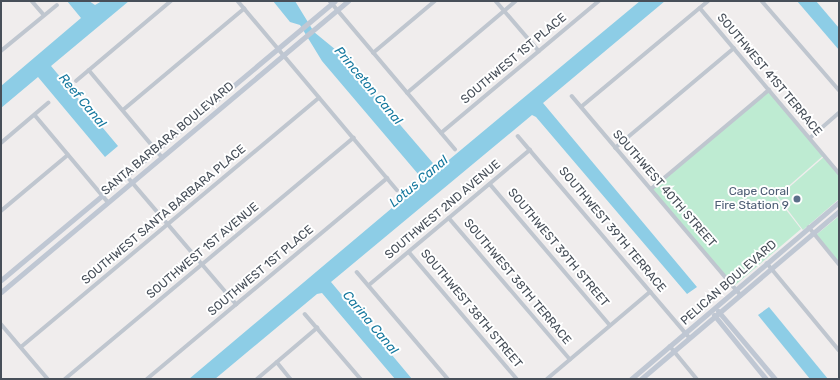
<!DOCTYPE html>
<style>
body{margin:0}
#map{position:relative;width:840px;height:380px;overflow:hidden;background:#f0eded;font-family:Rubik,sans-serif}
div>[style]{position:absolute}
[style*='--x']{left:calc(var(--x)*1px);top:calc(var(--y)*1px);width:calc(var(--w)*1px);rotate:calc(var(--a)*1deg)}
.green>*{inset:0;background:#beebd2}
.water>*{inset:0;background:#8dcde6}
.street>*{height:3.5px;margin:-1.75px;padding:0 1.75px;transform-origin:1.75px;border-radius:1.75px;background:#bfc6cf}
.secondary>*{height:5px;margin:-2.5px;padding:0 2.5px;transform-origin:2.5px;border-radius:2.5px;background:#bfc7d3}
.dots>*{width:11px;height:11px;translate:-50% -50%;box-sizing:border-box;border:2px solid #fff;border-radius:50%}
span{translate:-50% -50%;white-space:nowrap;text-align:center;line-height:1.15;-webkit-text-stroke:4px #fff;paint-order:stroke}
.street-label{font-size:12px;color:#474f59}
.service-label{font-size:12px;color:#4e5e75}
.right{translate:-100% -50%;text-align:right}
.water-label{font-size:13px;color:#15789e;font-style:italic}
.frame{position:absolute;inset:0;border:2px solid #474f59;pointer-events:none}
</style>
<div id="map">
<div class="green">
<i style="clip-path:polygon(769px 90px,824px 155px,776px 197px,801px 229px,734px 286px,651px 189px)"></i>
<i style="clip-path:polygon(825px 156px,839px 173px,839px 199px,803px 230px,778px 197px)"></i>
<i style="clip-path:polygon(839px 216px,839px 264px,816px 235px)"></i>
</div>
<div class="water">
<i style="clip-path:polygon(67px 1px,89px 1px,95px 5px,102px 1px,129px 1px,51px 66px,118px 146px,105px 157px,38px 77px,1px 108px,1px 86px,81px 18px)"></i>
<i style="clip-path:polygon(273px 1px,295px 1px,314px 32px,336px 50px,438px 169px,640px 1px,665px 1px,543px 103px,697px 287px,687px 294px,536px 117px,532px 115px,331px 282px,412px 379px,395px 379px,322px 293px,317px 294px,215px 379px,189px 379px,424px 181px,322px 61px,300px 25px,290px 22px)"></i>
<i style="clip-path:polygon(797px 1px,816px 1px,839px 28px,839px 50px)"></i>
<i style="clip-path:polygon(769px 307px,828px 379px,810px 379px,758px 315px)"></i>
</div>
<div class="street">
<i style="--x:32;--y:1;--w:18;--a:49"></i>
<i style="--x:238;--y:1;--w:247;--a:49.9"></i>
<i style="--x:330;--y:1;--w:194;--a:49.8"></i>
<i style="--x:496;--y:1;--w:66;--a:49.3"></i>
<i style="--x:762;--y:1;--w:118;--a:49.1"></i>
<i style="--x:700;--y:8;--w:216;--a:49.9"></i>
<i style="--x:1;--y:51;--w:72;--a:-39.4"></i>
<i style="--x:373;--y:53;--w:81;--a:-40"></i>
<i style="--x:89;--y:70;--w:114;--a:50"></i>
<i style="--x:76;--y:81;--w:124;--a:-40.1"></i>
<i style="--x:407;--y:93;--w:143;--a:-40.2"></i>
<i style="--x:572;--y:96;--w:261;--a:49.7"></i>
<i style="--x:581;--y:107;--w:165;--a:-39.8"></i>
<i style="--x:123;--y:110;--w:158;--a:-39.9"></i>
<i style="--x:35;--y:115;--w:114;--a:50"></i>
<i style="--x:441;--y:133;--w:206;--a:-39.9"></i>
<i style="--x:518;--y:136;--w:265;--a:49.6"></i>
<i style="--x:810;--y:138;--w:38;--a:-41"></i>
<i style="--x:1;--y:143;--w:62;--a:-40.4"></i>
<i style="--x:615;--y:148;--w:155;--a:-40"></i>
<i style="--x:126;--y:175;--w:170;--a:49.5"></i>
<i style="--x:490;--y:184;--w:185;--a:49.6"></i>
<i style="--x:651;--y:189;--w:154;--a:-40"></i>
<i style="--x:1;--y:211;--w:87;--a:-39.9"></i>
<i style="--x:449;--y:218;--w:186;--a:49.4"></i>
<i style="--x:809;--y:227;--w:48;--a:51"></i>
<i style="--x:409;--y:252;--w:167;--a:49.6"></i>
<i style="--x:767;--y:263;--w:113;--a:50.4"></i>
<i style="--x:357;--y:272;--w:140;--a:49.6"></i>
<i style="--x:369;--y:285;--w:210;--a:-40"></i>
<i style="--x:305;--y:314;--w:86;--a:49.3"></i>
<i style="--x:1;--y:324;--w:72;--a:49.5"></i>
<i style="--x:670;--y:346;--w:43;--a:50.7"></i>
<i style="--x:21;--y:347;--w:388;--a:-39.9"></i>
<i style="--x:277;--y:362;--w:22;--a:51"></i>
<i style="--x:65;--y:379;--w:376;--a:-39.9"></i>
<i style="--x:147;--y:379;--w:313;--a:-39.9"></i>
<i style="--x:257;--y:379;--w:79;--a:-40.4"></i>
<i style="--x:547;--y:379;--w:135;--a:-40.2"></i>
</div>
<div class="secondary">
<i style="--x:1;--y:280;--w:435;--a:-39.9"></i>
<i style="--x:1;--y:292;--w:453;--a:-40"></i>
<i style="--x:718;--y:311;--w:89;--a:50"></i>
<i style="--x:714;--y:315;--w:82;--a:50.9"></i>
<i style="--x:631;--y:379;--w:273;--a:-40.4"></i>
<i style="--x:641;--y:379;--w:260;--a:-40.3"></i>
</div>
<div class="dots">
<i style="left:797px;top:199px;background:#5c6f8a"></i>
</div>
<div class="street-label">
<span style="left:514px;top:59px;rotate:-40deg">SOUTHWEST 1ST PLACE</span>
<span style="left:769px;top:75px;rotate:50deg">SOUTHWEST 41ST TERRACE</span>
<span style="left:168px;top:139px;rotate:-40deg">SANTA BARBARA BOULEVARD</span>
<span style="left:664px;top:189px;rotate:49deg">SOUTHWEST 40TH STREET</span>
<span style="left:443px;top:210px;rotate:-40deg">SOUTHWEST 2ND AVENUE</span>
<span style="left:164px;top:215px;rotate:-40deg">SOUTHWEST SANTA BARBARA PLACE</span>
<span style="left:612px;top:230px;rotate:50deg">SOUTHWEST 39TH TERRACE</span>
<span style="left:558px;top:248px;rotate:50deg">SOUTHWEST 39TH STREET</span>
<span style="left:203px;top:251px;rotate:-40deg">SOUTHWEST 1ST AVENUE</span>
<span style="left:261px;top:271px;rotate:-40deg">SOUTHWEST 1ST PLACE</span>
<span style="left:517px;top:282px;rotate:50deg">SOUTHWEST 38TH TERRACE</span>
<span style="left:729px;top:283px;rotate:-41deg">PELICAN BOULEVARD</span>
<span style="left:471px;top:309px;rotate:50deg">SOUTHWEST 38TH STREET</span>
</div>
<div class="service-label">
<span class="right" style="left:789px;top:199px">Cape Coral<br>Fire Station 9</span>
</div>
<div class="water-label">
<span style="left:368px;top:86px;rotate:50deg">Princeton Canal</span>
<span style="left:82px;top:101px;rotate:50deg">Reef Canal</span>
<span style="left:419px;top:182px;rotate:-40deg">Lotus Canal</span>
<span style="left:370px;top:323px;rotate:50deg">Carina Canal</span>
</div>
<div class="frame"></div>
</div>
